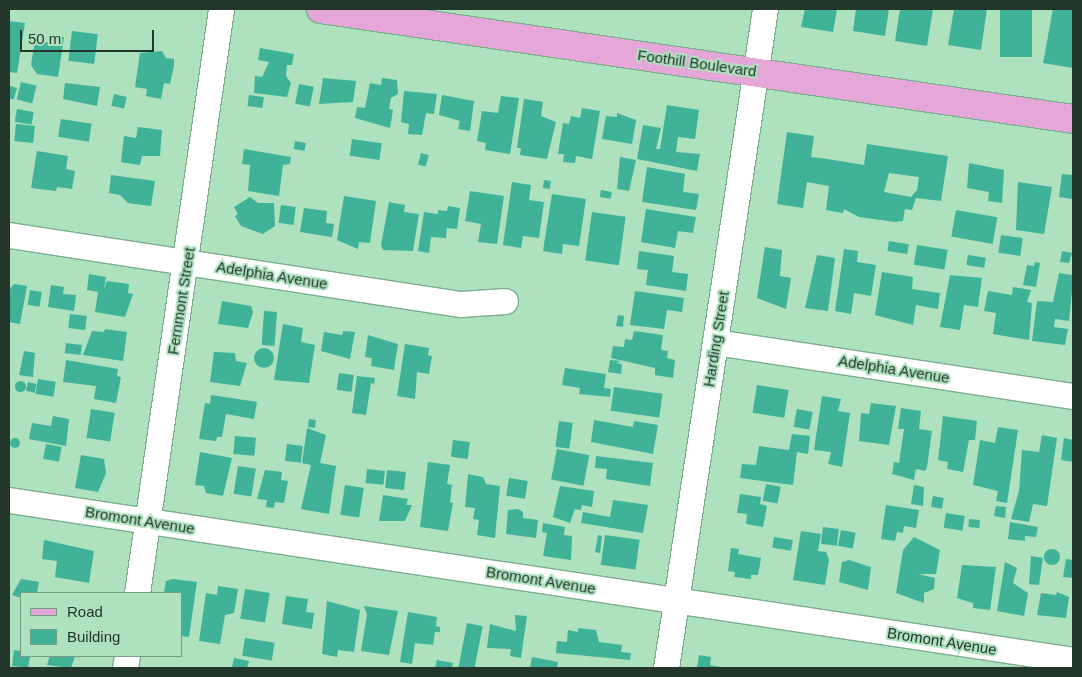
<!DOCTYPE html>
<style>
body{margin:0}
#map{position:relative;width:1082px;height:677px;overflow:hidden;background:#aee1be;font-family:Helvetica,sans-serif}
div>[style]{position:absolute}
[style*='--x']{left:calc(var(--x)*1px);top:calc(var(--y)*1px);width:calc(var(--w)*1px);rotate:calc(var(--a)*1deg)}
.building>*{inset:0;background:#3fb298;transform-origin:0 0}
.round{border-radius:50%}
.roads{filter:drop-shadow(1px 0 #7bad8c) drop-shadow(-1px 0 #7bad8c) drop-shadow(0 1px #7bad8c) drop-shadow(0 -1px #7bad8c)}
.minor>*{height:25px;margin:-12.5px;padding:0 12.5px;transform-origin:12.5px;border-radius:12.5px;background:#fff}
.major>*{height:28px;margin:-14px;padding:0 14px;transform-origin:14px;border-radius:14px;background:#e4a7d8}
span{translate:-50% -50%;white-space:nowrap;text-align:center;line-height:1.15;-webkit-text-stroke:4px #aee1be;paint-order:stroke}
.street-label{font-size:15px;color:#223729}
.frame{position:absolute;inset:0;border:10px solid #223729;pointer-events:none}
.legend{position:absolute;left:20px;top:592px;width:162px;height:65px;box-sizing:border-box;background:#aee1be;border:1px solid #769d82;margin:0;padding:6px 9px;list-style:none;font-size:15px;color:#223729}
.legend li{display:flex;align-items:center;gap:10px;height:25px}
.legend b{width:25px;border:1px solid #769d82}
.scale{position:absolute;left:20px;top:30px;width:134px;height:22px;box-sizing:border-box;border:2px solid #223729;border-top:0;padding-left:6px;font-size:15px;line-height:18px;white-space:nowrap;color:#223729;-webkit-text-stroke:4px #aee1be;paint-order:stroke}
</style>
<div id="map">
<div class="building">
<i style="clip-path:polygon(805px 9px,837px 9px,833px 32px,801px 27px)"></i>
<i style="clip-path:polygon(856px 9px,889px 9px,885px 36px,853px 31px)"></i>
<i style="clip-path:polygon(900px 9px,933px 9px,927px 46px,895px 41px)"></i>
<i style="clip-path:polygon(954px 9px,987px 9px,981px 50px,948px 45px)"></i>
<i style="left:1000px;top:9px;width:32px;height:48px"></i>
<i style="clip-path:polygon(1053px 9px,1073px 9px,1073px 68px,1043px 63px)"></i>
<i style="clip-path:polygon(9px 21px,25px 23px,17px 73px,9px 72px)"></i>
<i style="left:72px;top:31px;width:26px;height:30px;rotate:7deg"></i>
<i style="clip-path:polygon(53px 35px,64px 37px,58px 77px,37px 74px,31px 65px,35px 40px,51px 43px)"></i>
<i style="clip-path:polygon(260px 48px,294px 54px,292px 65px,287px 65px,286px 76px,291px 83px,287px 97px,254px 93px,255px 76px,262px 77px,269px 62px,258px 60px)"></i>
<i style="clip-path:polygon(162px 51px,166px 58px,174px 59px,174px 66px,170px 84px,164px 83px,161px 99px,146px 96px,147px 89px,135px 87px,140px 53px)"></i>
<i style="clip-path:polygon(323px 78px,356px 81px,353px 102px,319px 104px)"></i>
<i style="clip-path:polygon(382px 78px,397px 80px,398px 94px,391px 98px,389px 109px,393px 110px,390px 128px,355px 118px,357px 107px,365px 108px,370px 83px,381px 85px)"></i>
<i style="left:21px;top:82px;width:16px;height:18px;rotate:14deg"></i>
<i style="clip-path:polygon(65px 83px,100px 87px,97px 106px,63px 99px)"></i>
<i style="left:299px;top:84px;width:15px;height:20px;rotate:11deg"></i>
<i style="clip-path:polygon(10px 86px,17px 88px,14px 99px,9px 99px)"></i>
<i style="clip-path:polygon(404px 91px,437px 94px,434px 114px,426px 113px,422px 135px,408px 134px,409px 124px,401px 122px)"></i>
<i style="left:114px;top:94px;width:13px;height:12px;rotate:13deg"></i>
<i style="left:249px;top:95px;width:15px;height:11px;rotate:8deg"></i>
<i style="clip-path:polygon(442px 95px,474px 101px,470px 131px,458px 129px,460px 121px,439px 115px)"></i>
<i style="clip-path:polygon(501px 96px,519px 98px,510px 154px,485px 150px,486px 143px,477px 141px,482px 111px,498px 113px)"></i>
<i style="clip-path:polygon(524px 99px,543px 102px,541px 116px,556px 122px,547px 159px,520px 155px,521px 148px,517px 148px)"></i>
<i style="clip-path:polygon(667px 105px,699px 110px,695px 139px,678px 137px,676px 152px,700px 154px,697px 171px,637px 159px,643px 125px,661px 128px,656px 149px,660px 149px)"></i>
<i style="clip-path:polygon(582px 108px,600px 111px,592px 159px,576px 156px,575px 163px,563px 162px,564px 154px,558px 154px,563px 123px,569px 124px,571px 116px,580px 118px)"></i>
<i style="left:17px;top:109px;width:17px;height:13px;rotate:10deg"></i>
<i style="clip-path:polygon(617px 113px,636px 120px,632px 144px,602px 139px,606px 116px,617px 117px)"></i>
<i style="left:61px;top:119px;width:31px;height:18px;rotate:9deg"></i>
<i style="left:16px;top:124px;width:19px;height:17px;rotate:6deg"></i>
<i style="clip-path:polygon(138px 127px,162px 130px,160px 156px,142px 156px,140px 165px,121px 162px,124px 136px,136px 138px)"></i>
<i style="clip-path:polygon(evenodd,787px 132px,814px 136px,811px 157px,827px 159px,864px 165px,867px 144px,948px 156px,941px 201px,916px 198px,912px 210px,905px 209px,903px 221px,895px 222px,859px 217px,844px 209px,843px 213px,826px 210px,829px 186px,807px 182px,803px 208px,777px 204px,787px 132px,889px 173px,919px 177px,917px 190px,911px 197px,884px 192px,889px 173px)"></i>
<i style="left:352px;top:139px;width:30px;height:17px;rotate:8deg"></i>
<i style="left:295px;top:141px;width:11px;height:8px;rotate:10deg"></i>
<i style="clip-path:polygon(244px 149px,291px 157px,290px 164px,283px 165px,279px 196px,248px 191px,250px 165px,242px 164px)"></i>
<i style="clip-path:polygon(37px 151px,68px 156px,66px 169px,75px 171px,72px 189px,57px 187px,56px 191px,31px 188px)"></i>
<i style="left:421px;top:153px;width:8px;height:12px;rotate:14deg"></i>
<i style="clip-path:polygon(620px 157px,636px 160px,629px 191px,617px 189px)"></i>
<i style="clip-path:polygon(969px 163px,1004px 170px,1002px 203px,988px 201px,989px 192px,967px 188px)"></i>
<i style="clip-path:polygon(647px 167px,685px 174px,683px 192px,699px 194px,696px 210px,642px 202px)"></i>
<i style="clip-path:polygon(1062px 174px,1073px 175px,1073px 199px,1059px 197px)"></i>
<i style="clip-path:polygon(111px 175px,155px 181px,151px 206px,128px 203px,120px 195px,109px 193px)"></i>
<i style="left:544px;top:180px;width:7px;height:8px;rotate:8deg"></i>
<i style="clip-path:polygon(512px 182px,531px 185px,529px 200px,544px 202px,539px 238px,523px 236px,521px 248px,503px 245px)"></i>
<i style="clip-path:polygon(1018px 182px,1052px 187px,1044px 234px,1016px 230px)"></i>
<i style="left:601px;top:190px;width:11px;height:7px;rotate:10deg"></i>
<i style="clip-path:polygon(470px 191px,504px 196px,497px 244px,478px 242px,481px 224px,465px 221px)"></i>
<i style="clip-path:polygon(552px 194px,586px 199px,579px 246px,563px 244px,562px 254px,543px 251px)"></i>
<i style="clip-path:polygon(344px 196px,376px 201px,370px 243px,359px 242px,358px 249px,337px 240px)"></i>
<i style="clip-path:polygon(250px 197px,258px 203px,274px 203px,275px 226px,263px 234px,241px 226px,235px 216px,238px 214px,234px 207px)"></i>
<i style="clip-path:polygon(389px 202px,405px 205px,404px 212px,419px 214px,413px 251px,383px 250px,381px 245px)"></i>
<i style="left:281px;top:205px;width:15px;height:18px;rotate:8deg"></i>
<i style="clip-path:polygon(448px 206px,460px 208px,457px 229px,447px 228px,446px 238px,431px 237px,429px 253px,418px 251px,424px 212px,438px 214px,438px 210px,447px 211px)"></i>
<i style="clip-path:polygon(304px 208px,327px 211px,326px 223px,334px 224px,332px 237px,300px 232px)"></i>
<i style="clip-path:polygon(646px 209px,696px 217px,693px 233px,678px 231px,675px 248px,641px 242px)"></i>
<i style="left:956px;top:210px;width:42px;height:27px;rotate:10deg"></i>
<i style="left:592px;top:212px;width:34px;height:49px;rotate:8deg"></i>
<i style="left:1001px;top:235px;width:22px;height:18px;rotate:8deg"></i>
<i style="left:889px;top:241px;width:20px;height:10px;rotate:9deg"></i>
<i style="left:917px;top:245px;width:31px;height:20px;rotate:9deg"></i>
<i style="clip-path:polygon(765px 247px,782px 250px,780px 276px,791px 278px,786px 309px,757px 298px)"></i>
<i style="clip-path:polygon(844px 249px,858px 251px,857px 262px,876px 265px,871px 296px,854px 293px,851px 314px,835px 311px)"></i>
<i style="clip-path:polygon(639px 251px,674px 256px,672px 272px,688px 274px,686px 291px,646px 285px,648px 270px,637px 269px)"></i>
<i style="clip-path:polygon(1062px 251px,1072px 253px,1069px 263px,1060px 262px)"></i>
<i style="clip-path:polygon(817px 255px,835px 258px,828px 311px,805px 308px)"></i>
<i style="left:968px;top:255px;width:18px;height:10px;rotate:9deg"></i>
<i style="clip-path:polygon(1035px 262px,1040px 263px,1036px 287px,1023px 285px,1027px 265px,1034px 266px)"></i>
<i style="clip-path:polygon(882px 272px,913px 277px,912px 289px,940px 293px,938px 309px,916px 305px,913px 325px,875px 315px)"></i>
<i style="clip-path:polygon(1059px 273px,1072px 275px,1073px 282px,1069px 321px,1055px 319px,1054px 327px,1068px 329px,1065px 345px,1032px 341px,1037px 301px,1053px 302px)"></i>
<i style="clip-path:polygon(89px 274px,106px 277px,104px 289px,107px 281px,129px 284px,128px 293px,133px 294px,125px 317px,95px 312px,98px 292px,87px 290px)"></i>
<i style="clip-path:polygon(950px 275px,982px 278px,978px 307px,964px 305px,960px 330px,940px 327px)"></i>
<i style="clip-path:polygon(14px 284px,27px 286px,20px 324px,9px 322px,9px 290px)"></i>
<i style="clip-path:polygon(51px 285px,64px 287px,63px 294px,76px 295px,74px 311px,48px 307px)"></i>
<i style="clip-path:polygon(1013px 287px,1031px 290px,1027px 302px,1032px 303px,1029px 340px,993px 334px,996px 313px,984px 311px,988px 291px,1012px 295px)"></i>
<i style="left:30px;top:290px;width:12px;height:15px;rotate:9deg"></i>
<i style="clip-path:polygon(635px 291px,684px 298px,682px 312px,667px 310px,664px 329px,630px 325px)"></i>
<i style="clip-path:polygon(222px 301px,251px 306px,253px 312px,248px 328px,218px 324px)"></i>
<i style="left:264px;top:311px;width:13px;height:34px;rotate:4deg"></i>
<i style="left:70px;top:314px;width:17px;height:14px;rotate:7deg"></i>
<i style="clip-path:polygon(618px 315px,624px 316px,623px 327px,616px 326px)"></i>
<i style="clip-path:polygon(283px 324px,303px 328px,301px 342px,315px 345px,309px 383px,274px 380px)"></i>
<i style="clip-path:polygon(105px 329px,127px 332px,123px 361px,83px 355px,92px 331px,104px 332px)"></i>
<i style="clip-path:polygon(343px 331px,355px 332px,350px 359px,321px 351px,324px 332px,342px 335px)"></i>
<i style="clip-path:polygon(634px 331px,663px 335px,661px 350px,668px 351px,667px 358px,675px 360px,673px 378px,655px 375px,655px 368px,611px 358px,613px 346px,624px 347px,625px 339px,632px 340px)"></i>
<i style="clip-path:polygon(368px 335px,398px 344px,394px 370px,371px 366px,372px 358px,365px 357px)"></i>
<i style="left:66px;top:343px;width:16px;height:10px;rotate:7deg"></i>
<i style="clip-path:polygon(405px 344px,429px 348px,428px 355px,432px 356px,429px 374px,417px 372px,415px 399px,397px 396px)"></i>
<i class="round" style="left:254px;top:348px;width:20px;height:20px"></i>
<i style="clip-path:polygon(24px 351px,35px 353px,33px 377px,19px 375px)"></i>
<i style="clip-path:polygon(214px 352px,235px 353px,236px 361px,247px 363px,240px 386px,210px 382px)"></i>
<i style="clip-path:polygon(66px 360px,118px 369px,117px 376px,121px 377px,116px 403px,94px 399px,96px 386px,63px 382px)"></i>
<i style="clip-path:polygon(610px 360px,621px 361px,616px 363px,622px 364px,621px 374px,608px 372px)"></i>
<i style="clip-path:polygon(565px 368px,606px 374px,604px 388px,611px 389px,610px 397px,579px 394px,580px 388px,562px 385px)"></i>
<i style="left:339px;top:373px;width:15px;height:17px;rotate:8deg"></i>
<i style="clip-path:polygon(357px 376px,375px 378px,374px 384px,371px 383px,366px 415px,352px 413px)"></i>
<i style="left:38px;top:379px;width:18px;height:15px;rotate:9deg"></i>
<i class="round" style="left:14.5px;top:380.5px;width:11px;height:11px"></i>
<i style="left:28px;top:382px;width:9px;height:9px;rotate:13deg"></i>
<i style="left:757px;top:385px;width:32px;height:28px;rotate:9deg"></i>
<i style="left:614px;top:387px;width:49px;height:24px;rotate:8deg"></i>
<i style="clip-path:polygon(211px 395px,257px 402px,254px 419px,226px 414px,222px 437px,217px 437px,216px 441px,199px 439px,205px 403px,210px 404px)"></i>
<i style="clip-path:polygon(822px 396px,841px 399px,838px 411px,850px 413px,842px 467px,828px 464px,831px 452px,814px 450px)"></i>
<i style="clip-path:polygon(871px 403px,896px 406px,889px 445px,859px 441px,861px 413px,869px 414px)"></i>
<i style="clip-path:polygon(901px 408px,921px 411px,919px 429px,932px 431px,927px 467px,925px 471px,916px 469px,914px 480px,892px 474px,894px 462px,899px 463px,904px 429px,898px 429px)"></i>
<i style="left:91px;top:409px;width:24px;height:29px;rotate:9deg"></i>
<i style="left:797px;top:409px;width:16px;height:18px;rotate:11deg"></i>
<i style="clip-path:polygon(53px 416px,69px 419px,66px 446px,29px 439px,32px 423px,51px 426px)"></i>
<i style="clip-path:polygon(943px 416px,977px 421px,975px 440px,969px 440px,963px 472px,947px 469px,948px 462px,938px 460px)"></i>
<i style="left:309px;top:419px;width:7px;height:8px;rotate:8deg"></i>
<i style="clip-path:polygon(594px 420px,633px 427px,634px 421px,658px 425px,653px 454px,591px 442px)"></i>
<i style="left:559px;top:421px;width:14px;height:26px;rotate:8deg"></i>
<i style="clip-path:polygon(998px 427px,1018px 430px,1007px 503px,996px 501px,998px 491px,973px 485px,980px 440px,995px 443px)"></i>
<i style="clip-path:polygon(307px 428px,326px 435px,320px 463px,336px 466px,329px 514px,301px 509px,311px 465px,302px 463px)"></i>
<i style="clip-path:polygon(792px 434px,810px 436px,808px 454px,797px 452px,793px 485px,740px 478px,742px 464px,756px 465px,759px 446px,789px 450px)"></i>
<i style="clip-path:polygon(1042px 435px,1057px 438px,1047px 506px,1033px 504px,1029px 522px,1011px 519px,1019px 491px,1022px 450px,1039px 452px)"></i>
<i style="left:235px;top:436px;width:21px;height:18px;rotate:5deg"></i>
<i class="round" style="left:10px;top:438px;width:10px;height:10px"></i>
<i style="clip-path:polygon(1064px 438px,1073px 440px,1073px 462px,1061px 460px)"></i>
<i style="left:453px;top:440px;width:17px;height:17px;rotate:7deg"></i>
<i style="left:46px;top:444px;width:16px;height:15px;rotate:11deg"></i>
<i style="left:287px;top:444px;width:16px;height:17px;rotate:7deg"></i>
<i style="left:557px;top:449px;width:33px;height:31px;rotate:11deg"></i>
<i style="clip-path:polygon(200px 452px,232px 458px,223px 496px,206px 493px,204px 486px,195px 485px)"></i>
<i style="clip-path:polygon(81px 455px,104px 459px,106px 473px,98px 492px,75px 488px)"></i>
<i style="clip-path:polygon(596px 456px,653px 463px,650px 486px,606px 479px,607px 469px,595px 468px)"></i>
<i style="clip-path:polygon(428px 462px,450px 465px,447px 484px,452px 485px,450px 502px,453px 503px,448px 531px,420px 527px)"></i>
<i style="left:238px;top:466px;width:18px;height:28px;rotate:9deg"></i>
<i style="left:367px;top:469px;width:18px;height:14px;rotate:6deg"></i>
<i style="clip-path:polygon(265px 470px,282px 472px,281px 480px,288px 481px,284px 503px,275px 502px,274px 508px,266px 507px,267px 500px,257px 499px)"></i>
<i style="left:387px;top:470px;width:19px;height:18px;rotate:6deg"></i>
<i style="clip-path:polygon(468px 474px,483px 477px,486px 484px,500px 486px,495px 538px,477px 535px,479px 520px,473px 519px,475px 508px,465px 507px)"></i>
<i style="left:509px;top:478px;width:19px;height:18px;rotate:9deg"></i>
<i style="left:766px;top:484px;width:15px;height:17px;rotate:11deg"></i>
<i style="left:345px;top:485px;width:19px;height:30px;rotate:9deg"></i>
<i style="clip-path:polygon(914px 485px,924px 487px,923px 506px,911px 504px)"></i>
<i style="clip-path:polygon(560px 486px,594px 491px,592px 507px,582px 505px,581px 510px,575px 509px,570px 523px,553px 517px)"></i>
<i style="clip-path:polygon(740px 494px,761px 497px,760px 504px,767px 506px,763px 527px,746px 524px,747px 514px,737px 513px)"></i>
<i style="clip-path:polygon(383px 495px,408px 499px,406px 505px,412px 505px,405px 521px,379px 521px)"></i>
<i style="left:933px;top:496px;width:11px;height:11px;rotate:10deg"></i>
<i style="clip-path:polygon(613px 500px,648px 505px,643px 533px,581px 523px,583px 512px,610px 517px)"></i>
<i style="clip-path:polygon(886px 505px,919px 510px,916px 528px,904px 526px,903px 533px,897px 532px,895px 541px,881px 539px)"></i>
<i style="clip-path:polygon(996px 506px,1006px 507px,1005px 518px,994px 516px)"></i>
<i style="clip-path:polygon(518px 509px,523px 512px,523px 518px,538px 520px,536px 538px,506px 534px,508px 510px)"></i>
<i style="left:946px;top:513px;width:19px;height:15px;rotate:9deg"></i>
<i style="left:969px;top:519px;width:11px;height:8px;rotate:5deg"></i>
<i style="clip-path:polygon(1010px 522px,1038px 527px,1036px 537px,1025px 536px,1025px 541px,1008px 539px)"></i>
<i style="clip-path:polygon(543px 523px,565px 527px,564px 535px,572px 536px,571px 560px,543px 556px,547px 533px,542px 532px)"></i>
<i style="left:823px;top:527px;width:16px;height:17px;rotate:7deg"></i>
<i style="left:841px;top:530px;width:15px;height:16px;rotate:11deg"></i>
<i style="clip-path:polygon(801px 531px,821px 534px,818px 551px,826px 552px,829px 560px,825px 585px,793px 580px)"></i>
<i style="clip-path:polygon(598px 535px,602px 536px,600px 553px,595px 552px)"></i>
<i style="left:605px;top:535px;width:35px;height:30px;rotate:8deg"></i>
<i style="left:774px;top:537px;width:19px;height:11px;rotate:9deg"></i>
<i style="clip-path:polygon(914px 537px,940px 550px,936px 574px,918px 574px,935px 578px,934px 589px,924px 593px,924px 603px,896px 593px,903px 550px)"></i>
<i style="clip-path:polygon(44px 540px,94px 551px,89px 583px,55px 577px,57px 561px,42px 559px)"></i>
<i style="clip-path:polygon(731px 548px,739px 549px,738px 554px,761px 558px,758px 575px,751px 575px,751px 579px,734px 577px,735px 572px,728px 571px)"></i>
<i class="round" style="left:1044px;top:549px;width:16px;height:16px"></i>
<i style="clip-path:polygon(1031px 556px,1043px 558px,1039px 585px,1029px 584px)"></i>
<i style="clip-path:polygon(1066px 559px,1073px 560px,1073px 578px,1063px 577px)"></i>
<i style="clip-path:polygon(849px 560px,871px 567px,868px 590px,839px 582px,842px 562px)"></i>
<i style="clip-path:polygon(1005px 562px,1017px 568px,1013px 583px,1028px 593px,1024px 616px,997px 611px)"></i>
<i style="clip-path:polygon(962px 565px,996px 567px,990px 610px,973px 608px,973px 603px,957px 598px)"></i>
<i style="clip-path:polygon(21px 579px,39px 582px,37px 593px,21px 593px,21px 598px,12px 595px)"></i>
<i style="clip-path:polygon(173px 579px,197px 582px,189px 637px,181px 636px,181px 593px,164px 593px,166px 581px)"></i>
<i style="clip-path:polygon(218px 586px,238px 589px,234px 613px,225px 615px,220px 644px,199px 641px,206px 593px,217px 595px)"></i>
<i style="left:245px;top:589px;width:25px;height:30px;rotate:9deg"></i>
<i style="clip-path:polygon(1057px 592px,1069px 597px,1066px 618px,1037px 615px,1041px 593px,1056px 595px)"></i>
<i style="clip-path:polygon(286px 596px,308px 599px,306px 612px,314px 613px,312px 629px,282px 624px)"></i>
<i style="clip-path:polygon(327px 601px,360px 610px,354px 652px,338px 650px,337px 657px,322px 654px)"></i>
<i style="clip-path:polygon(364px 606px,398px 611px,389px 655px,361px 651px,367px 614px)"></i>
<i style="clip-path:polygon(408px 612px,437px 617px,436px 626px,440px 627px,440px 632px,435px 632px,433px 645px,415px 643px,412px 664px,400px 662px)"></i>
<i style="clip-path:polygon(515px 615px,527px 616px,521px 658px,510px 656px,511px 649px,487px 648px,490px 624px,516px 631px)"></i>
<i style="left:467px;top:623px;width:16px;height:46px;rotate:11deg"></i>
<i style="clip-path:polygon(578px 628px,596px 630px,599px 642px,622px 645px,621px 652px,631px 653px,630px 660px,556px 653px,557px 641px,567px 642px,568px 630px,578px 632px)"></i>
<i style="left:245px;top:638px;width:30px;height:18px;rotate:9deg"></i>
<i style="clip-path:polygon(14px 650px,21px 651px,21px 656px,30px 656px,28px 668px,12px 666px)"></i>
<i style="clip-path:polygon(699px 655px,711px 657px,710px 665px,726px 668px,697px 668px)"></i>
<i style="clip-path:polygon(50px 656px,75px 656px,71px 668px,47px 665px)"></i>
<i style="clip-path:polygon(532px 657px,558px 662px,557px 668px,530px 668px)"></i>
<i style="clip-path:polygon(234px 658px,249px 661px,247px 668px,232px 668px)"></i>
<i style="clip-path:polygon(437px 660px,453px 663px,452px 668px,435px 668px)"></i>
</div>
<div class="roads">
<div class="minor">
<i style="--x:9;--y:235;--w:457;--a:8.7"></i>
<i style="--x:461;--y:304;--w:44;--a:-3.9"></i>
<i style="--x:715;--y:342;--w:362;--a:8.6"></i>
<i style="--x:9;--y:500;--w:1076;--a:8.55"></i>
<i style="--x:137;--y:593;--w:590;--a:-81.81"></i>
<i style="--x:125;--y:668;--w:12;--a:-81"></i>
<i style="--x:666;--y:668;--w:666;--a:-81.46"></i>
</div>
<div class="major">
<i style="--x:321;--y:9;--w:760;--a:8.32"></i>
</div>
</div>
<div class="street-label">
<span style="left:697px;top:63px;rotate:8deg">Foothill Boulevard</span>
<span style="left:272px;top:275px;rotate:9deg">Adelphia Avenue</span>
<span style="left:181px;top:301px;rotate:-81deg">Fernmont Street</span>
<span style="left:716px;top:339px;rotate:-81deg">Harding Street</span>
<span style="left:894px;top:369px;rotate:9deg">Adelphia Avenue</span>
<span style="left:140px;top:520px;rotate:9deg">Bromont Avenue</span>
<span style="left:541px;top:580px;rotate:9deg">Bromont Avenue</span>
<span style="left:942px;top:641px;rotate:9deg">Bromont Avenue</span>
</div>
<div class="frame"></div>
<ul class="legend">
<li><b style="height:6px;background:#e4a7d8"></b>Road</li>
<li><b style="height:14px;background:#3fb298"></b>Building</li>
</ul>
<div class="scale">50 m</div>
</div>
